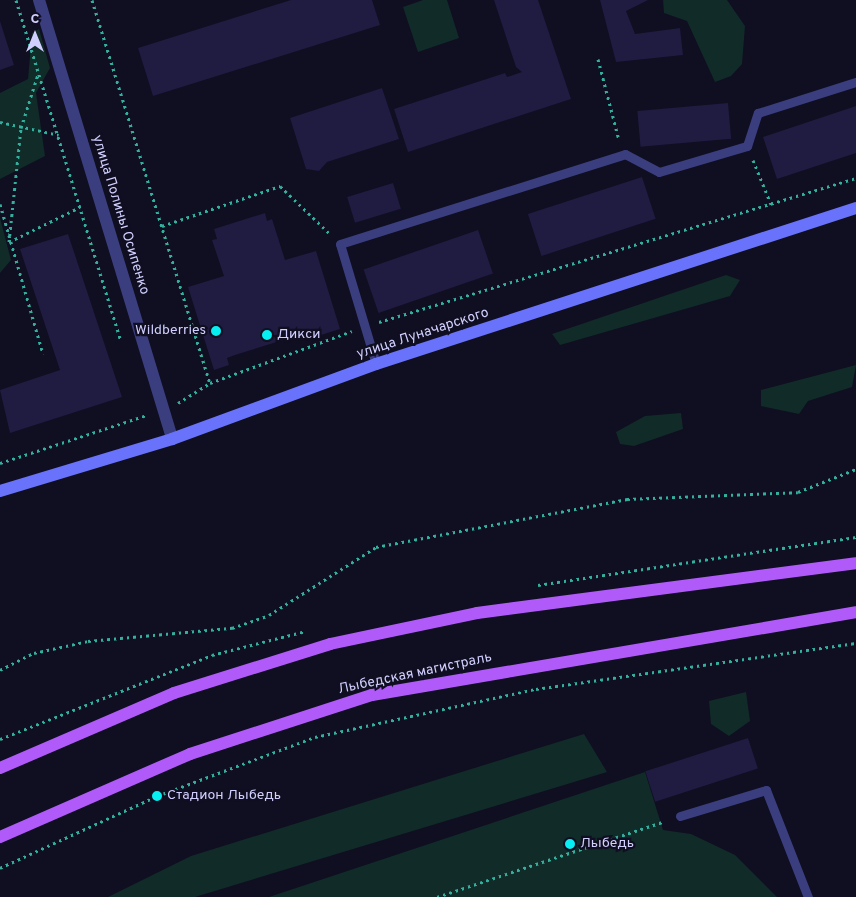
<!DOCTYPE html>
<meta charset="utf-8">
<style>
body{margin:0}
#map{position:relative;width:856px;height:897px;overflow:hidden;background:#100e21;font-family:Overpass,sans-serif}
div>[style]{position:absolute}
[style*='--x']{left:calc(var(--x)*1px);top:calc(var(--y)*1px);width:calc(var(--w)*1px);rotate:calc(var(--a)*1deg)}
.green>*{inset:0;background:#112b28}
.building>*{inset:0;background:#1f1b41;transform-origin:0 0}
.path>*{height:3px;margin-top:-1.5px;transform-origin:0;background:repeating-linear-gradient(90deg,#32af9d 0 2.5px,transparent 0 6.5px)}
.lane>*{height:9px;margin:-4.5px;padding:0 4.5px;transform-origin:4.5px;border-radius:4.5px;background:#3a3e7f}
.street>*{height:12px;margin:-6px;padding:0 6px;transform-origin:6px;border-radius:6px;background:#3a3e7f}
.secondary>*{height:12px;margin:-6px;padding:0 6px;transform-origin:6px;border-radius:6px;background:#6972fa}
.primary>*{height:12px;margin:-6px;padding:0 6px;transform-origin:6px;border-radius:6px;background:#b05afa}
.dots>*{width:14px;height:14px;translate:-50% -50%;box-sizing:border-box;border:2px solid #100e21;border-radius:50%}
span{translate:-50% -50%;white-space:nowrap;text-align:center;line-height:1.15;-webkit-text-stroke:4.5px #100e21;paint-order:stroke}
.street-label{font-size:14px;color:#d1cffe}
.poi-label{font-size:14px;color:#d1cffe}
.right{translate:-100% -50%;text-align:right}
.left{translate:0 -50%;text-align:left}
.north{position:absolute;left:10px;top:10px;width:50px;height:50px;-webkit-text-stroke:4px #100e21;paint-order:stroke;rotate:0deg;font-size:14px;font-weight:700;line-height:20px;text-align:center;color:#d1cffe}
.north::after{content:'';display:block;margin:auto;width:18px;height:22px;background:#d1cffe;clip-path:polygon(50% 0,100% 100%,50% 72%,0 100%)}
</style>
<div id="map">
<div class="green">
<i style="clip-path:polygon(423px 0,447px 0,459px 38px,418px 52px,403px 7px)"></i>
<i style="clip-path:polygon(663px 0,727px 0,745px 26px,742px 64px,731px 76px,715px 82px,687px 21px,664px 13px)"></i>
<i style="clip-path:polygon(39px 29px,50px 68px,36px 93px,45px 156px,0 179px,0 93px,28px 79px,32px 33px)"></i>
<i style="clip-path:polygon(0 218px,11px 260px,0 273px)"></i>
<i style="clip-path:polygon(726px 275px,740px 280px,730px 296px,560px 345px,552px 334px)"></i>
<i style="clip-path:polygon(856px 365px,852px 387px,808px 401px,799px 414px,761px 406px,761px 390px)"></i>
<i style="clip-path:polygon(681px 413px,683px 429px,634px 446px,620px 444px,616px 432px,645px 416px)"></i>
<i style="clip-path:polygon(746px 692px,750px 721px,729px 736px,711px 724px,709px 701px)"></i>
<i style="clip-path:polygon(584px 734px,607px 772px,195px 897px,108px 897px,191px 856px)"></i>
<i style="clip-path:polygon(645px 772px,663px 830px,691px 834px,735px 855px,777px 897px,269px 897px)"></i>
</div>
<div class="building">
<i style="clip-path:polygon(291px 0,372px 0,380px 25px,153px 96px,138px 48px)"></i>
<i style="clip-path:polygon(494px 0,538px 0,571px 99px,408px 152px,394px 109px,505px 73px,507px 77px,522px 72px,516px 67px)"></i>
<i style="clip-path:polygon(600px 0,648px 0,626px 11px,635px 34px,680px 28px,683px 55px,616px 62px)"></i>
<i style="clip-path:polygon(0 21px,14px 65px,0 70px)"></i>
<i style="clip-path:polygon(382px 88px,399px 139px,327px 162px,319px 171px,306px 169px,290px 118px)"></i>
<i style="left:728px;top:103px;width:36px;height:91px;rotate:85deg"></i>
<i style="clip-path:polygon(856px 106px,856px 153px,777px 179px,763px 137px)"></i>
<i style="left:642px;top:177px;width:44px;height:120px;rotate:72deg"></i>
<i style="left:393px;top:183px;width:27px;height:48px;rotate:73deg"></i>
<i style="clip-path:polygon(265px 213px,267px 221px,272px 219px,285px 260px,316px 251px,340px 329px,321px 335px,319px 329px,235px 355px,227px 358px,229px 365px,214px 370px,188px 287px,224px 276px,212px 240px,217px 239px,214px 229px)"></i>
<i style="left:478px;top:230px;width:46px;height:121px;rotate:71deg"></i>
<i style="clip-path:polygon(68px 234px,122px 397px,10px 433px,0 390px,60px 370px,20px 249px)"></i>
<i style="left:748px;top:738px;width:32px;height:108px;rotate:72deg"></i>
</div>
<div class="path">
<i style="--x:16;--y:0;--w:357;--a:72.9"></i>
<i style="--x:92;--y:0;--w:401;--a:72.9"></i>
<i style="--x:598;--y:59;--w:84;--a:75.5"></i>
<i style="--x:0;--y:122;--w:60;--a:12.4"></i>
<i style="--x:753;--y:160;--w:48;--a:67.8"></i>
<i style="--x:0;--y:204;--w:156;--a:74"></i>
<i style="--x:162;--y:226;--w:125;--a:-18.7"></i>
<i style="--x:280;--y:186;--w:69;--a:43.8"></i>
<i style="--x:9;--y:242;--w:115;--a:-84"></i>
<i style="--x:21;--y:128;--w:57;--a:-72.5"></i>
<i style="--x:9;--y:242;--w:79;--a:-26.2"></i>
<i style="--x:379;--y:322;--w:498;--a:-16.8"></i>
<i style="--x:178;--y:403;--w:38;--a:-32"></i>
<i style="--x:210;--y:383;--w:151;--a:-20.1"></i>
<i style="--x:0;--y:463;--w:155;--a:-18.1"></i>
<i style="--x:538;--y:585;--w:322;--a:-8.6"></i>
<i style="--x:0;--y:670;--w:38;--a:-27"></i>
<i style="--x:34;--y:653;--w:55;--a:-12.5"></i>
<i style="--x:88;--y:641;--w:145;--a:-5.2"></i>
<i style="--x:232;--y:628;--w:39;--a:-19"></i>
<i style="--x:269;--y:615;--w:127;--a:-32.4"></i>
<i style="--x:376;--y:547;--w:256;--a:-10.8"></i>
<i style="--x:627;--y:499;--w:171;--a:-2.3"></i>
<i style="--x:798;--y:492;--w:62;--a:-21.6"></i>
<i style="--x:0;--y:739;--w:228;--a:-21.6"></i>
<i style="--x:212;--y:655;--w:97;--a:-14.3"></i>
<i style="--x:0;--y:868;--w:173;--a:-24.6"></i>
<i style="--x:157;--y:796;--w:169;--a:-20.5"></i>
<i style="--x:315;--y:737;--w:226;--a:-12.3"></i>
<i style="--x:536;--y:689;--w:323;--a:-8.2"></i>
<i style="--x:437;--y:897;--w:240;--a:-18.4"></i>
</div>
<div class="lane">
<i style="--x:376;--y:364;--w:125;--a:-106.7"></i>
<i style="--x:340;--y:244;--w:299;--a:-17.5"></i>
<i style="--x:625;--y:154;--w:38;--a:28"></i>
<i style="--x:659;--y:172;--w:92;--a:-16.5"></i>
<i style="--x:747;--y:146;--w:35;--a:-72"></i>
<i style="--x:758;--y:113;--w:103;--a:-17.6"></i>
<i style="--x:680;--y:816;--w:90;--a:-16.8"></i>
<i style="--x:766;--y:790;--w:115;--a:68.6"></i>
</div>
<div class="street">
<i style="--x:39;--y:0;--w:459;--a:73.1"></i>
</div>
<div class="secondary">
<i style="--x:0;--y:491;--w:180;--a:-16.8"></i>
<i style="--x:172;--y:439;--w:217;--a:-20.2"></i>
<i style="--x:376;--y:364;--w:505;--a:-18"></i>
</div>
<div class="primary">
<i style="--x:0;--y:768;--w:189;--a:-23.3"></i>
<i style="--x:174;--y:693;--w:164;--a:-17.4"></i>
<i style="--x:330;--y:644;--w:150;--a:-11.9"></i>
<i style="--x:477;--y:613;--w:382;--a:-7.5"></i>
<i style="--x:0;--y:837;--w:207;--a:-23.6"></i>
<i style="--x:190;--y:754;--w:191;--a:-18"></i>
<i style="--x:372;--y:695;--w:491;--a:-9.7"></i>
</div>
<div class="dots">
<i style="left:216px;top:331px;background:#07eef2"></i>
<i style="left:267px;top:335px;background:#07eef2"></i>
<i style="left:157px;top:796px;background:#07eef2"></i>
<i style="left:570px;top:844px;background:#07eef2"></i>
</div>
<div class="street-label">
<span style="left:120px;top:215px;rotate:73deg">улица Полины Осипенко</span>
<span style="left:423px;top:334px;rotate:-18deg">улица Луначарского</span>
<span style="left:415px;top:674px;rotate:-12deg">Лыбедская магистраль</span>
</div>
<div class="poi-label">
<span class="right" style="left:206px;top:331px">Wildberries</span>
<span class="left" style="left:277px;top:335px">Дикси</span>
<span class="left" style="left:167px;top:796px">Стадион Лыбедь</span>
<span class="left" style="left:580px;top:844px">Лыбедь</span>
</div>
<div class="north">С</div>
</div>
